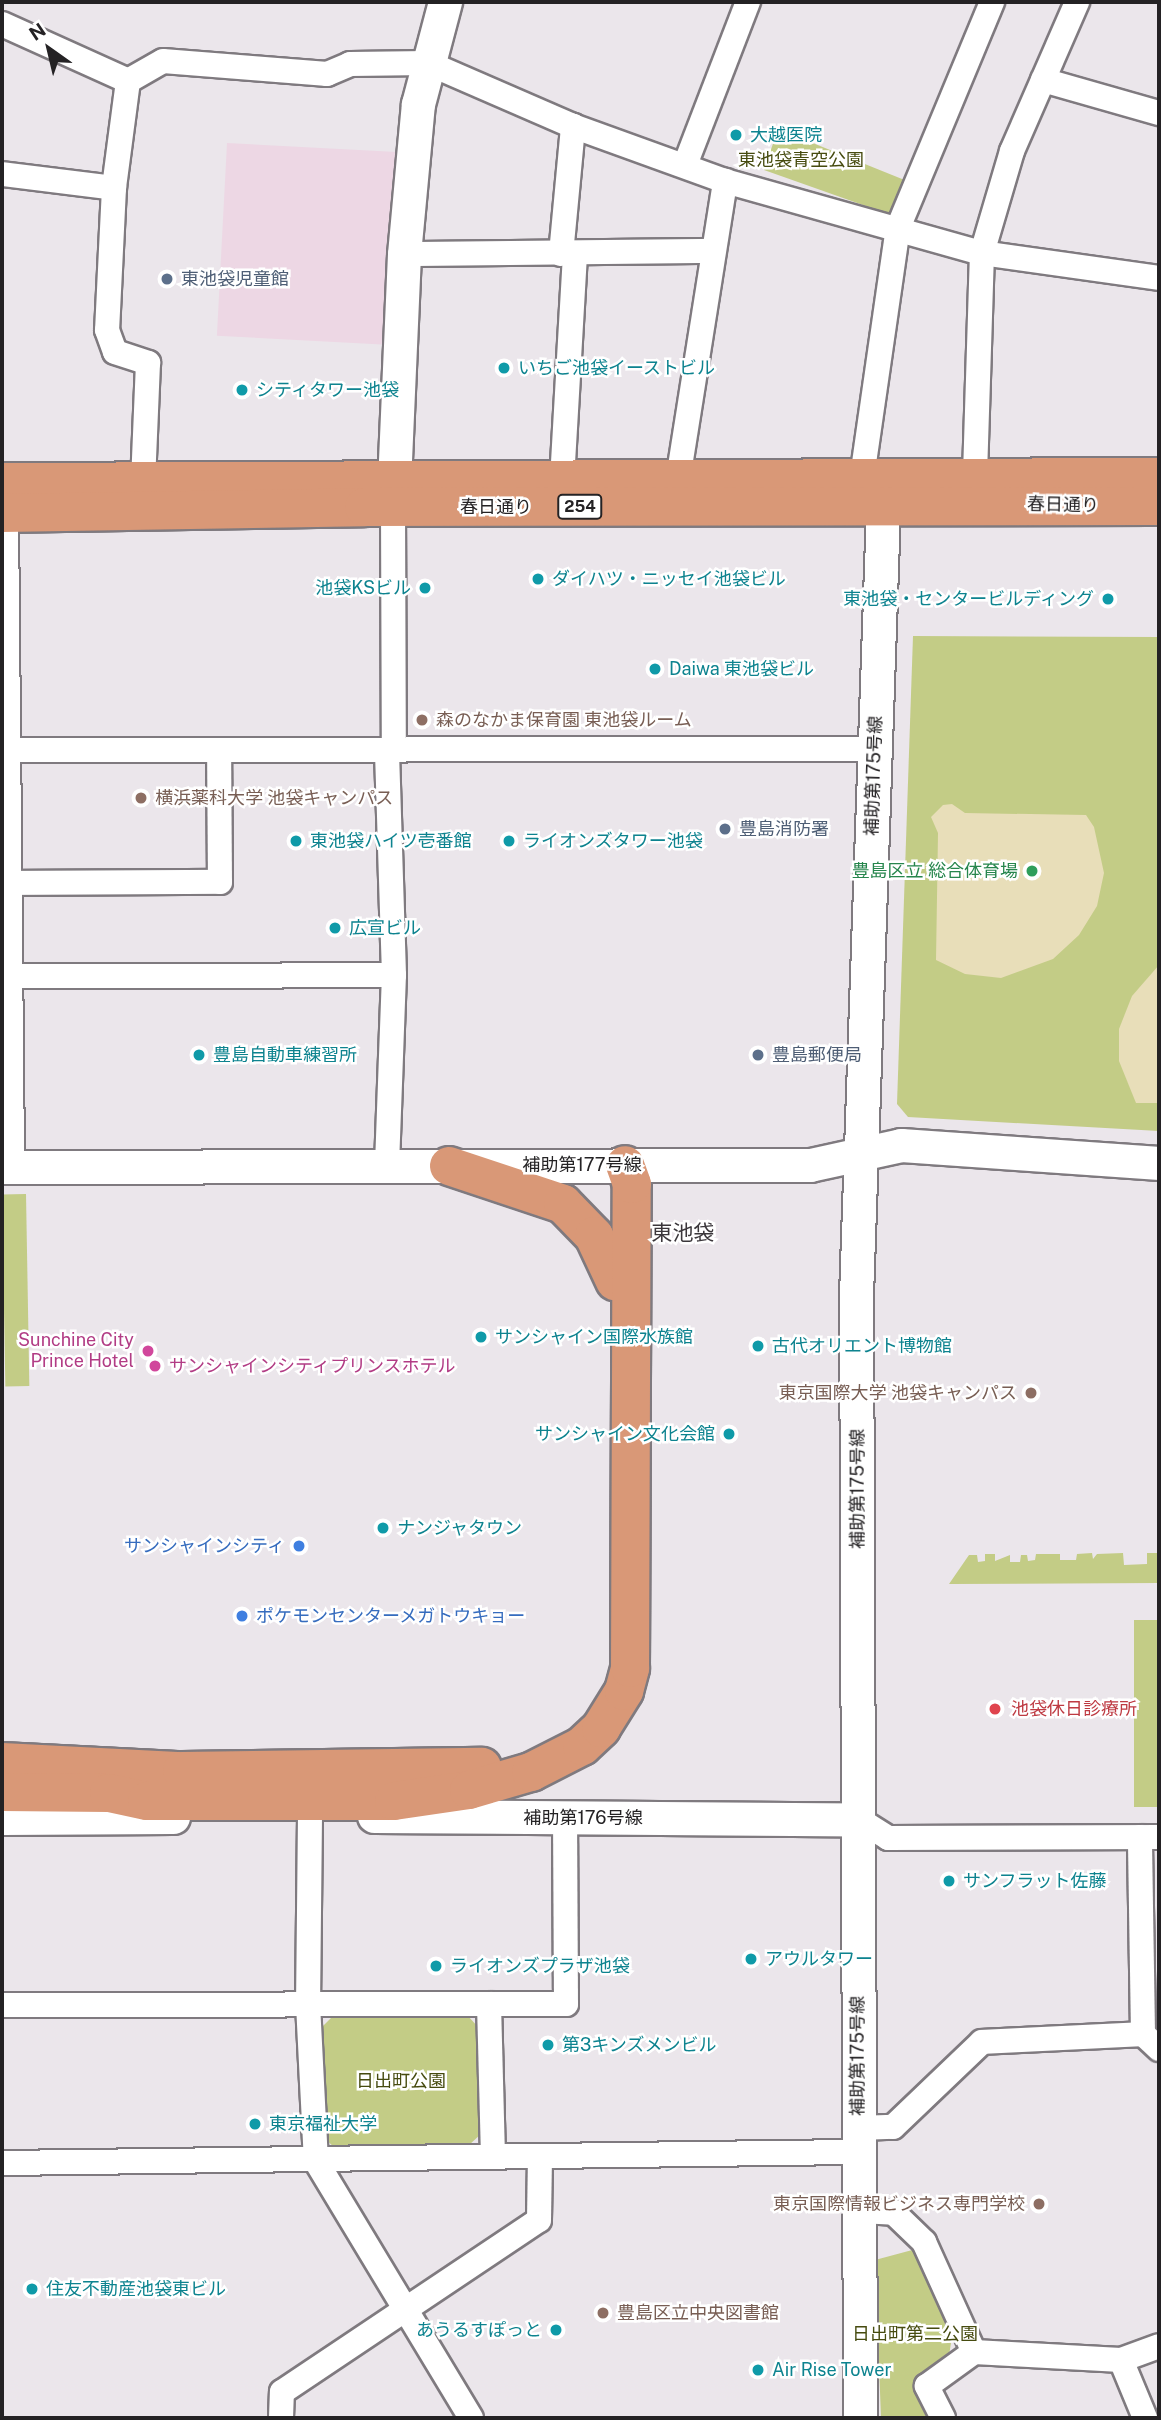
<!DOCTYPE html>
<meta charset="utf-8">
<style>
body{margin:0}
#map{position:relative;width:1161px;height:2420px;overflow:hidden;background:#ebe6eb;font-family:"Public Sans","Noto Sans JP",sans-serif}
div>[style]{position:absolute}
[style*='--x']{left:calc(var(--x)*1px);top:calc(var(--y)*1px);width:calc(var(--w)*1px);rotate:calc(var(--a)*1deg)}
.industrial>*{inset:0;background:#edd7e4;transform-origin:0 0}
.green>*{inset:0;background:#c3cc86;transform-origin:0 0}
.sand>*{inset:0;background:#e8deb9}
.roads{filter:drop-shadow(2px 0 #7f7a7f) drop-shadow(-2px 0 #7f7a7f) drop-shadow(0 2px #7f7a7f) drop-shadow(0 -2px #7f7a7f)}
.street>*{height:24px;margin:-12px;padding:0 12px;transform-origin:12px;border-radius:12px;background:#fff}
.secondary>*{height:33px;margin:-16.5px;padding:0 16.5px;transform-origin:16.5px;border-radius:16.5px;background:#fff}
.highway>*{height:38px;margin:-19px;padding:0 19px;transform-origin:19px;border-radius:19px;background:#d99877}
.dots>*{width:19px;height:19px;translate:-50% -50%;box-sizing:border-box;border:4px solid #fff;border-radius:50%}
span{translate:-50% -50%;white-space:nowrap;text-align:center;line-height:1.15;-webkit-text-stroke:5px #fff;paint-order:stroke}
.shield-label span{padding:2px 5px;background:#fff;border:2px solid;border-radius:5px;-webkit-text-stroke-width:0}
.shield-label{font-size:16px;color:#242224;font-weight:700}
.culture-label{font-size:18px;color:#0d838f}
.left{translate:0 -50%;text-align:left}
.right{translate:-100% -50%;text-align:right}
.park-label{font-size:18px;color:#464b0f}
.service-label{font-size:18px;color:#4e5e75}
.street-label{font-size:18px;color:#242224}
.education-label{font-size:18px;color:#785e54}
.leisure-label{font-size:18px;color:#27864d}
.hotel-label{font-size:18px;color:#b23c85}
.shop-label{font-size:18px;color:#366cbe}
.health-label{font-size:18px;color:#be3a42}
.quarter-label{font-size:21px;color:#3b373b}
.frame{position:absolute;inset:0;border:4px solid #242224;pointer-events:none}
.north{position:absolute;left:14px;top:14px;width:70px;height:70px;-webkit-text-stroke:5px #fff;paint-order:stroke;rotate:326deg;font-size:19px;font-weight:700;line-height:28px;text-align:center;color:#242224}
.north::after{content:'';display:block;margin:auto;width:24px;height:32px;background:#242224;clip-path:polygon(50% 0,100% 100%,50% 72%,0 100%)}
</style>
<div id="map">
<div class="industrial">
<i style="left:227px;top:143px;width:170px;height:193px;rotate:3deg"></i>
</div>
<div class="green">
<i style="clip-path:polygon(778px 129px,907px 181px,894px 216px,764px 170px)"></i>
<i style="clip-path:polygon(913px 636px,1159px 637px,1159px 1131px,908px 1117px,897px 1104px)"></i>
<i style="left:26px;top:1194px;width:192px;height:24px;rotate:89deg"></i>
<i style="clip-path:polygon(1092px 1553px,1093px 1559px,1097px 1554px,1123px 1553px,1124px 1565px,1147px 1564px,1147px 1553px,1159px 1553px,1159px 1583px,949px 1584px,969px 1555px,977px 1555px,978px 1562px,985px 1561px,985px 1554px,995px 1554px,995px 1561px,1010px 1555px,1010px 1562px,1020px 1562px,1021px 1555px,1027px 1555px,1028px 1561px,1035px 1560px,1036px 1554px,1060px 1554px,1060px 1560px,1076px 1560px,1077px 1554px)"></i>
<i style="left:1159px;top:1620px;width:187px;height:25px;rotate:90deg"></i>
<i style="clip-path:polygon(467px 2015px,479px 2028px,481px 2134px,469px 2145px,335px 2148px,322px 2136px,321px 2028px,333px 2016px)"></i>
<i style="clip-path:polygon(916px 2249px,954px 2324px,948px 2362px,917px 2385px,926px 2418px,881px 2418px,875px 2260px)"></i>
</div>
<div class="sand">
<i style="clip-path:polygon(952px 804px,965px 813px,1086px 815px,1094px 827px,1104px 873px,1097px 906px,1079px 935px,1053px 959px,1001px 978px,965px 974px,936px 960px,938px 833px,931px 817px,943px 805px)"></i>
<i style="clip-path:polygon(1159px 965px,1159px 1103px,1136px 1103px,1119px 1061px,1119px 1029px,1132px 996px)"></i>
</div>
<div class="roads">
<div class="street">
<i style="--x:2;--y:24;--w:138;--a:24.3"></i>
<i style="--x:128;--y:81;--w:40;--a:-29.7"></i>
<i style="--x:163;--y:61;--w:165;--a:4.5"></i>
<i style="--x:327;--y:74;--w:25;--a:-23"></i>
<i style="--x:350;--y:64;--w:78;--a:-0.7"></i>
<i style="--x:428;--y:63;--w:158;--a:23.5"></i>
<i style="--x:573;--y:126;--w:162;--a:19.9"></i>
<i style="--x:725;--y:181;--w:267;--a:15.7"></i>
<i style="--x:982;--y:253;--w:179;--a:8"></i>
<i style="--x:1043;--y:80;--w:121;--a:15.9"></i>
<i style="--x:128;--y:81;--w:108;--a:97.5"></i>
<i style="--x:114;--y:188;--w:142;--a:92.8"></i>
<i style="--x:107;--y:330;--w:23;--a:70"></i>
<i style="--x:115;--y:352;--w:35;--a:18"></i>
<i style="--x:148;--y:363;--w:119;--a:92.4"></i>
<i style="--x:685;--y:165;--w:175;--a:-68.9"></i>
<i style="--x:2;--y:174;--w:113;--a:7.1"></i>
<i style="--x:404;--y:254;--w:307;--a:-0.6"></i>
<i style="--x:561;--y:254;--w:129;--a:-84.6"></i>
<i style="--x:975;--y:475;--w:222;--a:-88.2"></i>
<i style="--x:982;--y:253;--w:106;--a:-73.6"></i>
<i style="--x:1012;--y:151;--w:163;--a:-66.4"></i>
<i style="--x:862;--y:477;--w:252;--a:-81.8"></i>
<i style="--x:898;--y:228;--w:245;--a:-67.4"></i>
<i style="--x:678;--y:479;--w:302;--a:-81"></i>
<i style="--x:562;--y:480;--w:225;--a:-86.7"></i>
<i style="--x:393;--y:507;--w:243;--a:89.8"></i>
<i style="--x:6;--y:513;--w:654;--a:89.47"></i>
<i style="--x:9;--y:750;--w:866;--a:-0.07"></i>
<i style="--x:10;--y:883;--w:210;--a:-0.3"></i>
<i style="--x:220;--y:882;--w:132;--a:-90.4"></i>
<i style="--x:2;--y:976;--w:392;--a:-0.1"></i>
<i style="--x:387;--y:1165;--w:190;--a:-87.9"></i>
<i style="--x:394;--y:975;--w:225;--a:-91.8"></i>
<i style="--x:310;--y:1816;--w:188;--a:90.6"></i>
<i style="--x:308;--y:2004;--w:157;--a:87.1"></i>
<i style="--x:316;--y:2161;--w:300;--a:58.9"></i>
<i style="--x:858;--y:1819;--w:36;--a:32"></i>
<i style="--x:888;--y:1838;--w:271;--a:-0.2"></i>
<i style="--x:489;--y:2004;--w:152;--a:88.5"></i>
<i style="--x:2;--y:2005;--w:564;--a:-0.1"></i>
<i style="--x:566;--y:2004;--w:187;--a:-90.3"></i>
<i style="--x:1143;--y:2034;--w:22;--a:43"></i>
<i style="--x:859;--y:2128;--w:34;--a:-2"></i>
<i style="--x:893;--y:2127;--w:123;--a:-43.7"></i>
<i style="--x:982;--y:2042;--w:161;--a:-2.8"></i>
<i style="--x:1143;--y:2034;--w:197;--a:-90.9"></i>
<i style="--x:2;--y:2163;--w:857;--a:-0.74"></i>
<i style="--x:860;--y:2211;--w:34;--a:3"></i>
<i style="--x:894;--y:2213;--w:42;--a:44"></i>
<i style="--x:924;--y:2242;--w:121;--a:65.6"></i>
<i style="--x:1121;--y:2360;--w:63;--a:67.5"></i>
<i style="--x:281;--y:2418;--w:26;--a:-88"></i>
<i style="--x:282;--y:2392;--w:309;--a:-33.8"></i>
<i style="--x:539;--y:2220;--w:62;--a:-89.1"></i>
<i style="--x:943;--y:2418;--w:36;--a:-117"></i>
<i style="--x:927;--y:2386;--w:58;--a:-35.9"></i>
<i style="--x:974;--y:2352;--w:147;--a:3.1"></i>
<i style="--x:1121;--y:2360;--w:40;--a:-20.2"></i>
</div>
<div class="secondary">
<i style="--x:393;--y:506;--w:252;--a:-87.5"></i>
<i style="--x:404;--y:254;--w:151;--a:-84.7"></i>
<i style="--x:418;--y:104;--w:106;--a:-75.2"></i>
<i style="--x:2;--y:1167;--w:808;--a:-0.14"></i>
<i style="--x:810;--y:1165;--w:93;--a:-12.4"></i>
<i style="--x:901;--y:1145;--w:259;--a:4"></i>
<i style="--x:374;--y:1816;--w:484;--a:0.4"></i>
<i style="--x:2;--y:1818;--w:171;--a:-0.3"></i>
<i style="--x:860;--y:2418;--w:1123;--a:-90.2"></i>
<i style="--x:856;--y:1295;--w:816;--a:-88.03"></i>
</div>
<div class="highway">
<i style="--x:2;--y:482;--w:1157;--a:-0.25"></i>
<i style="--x:2;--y:513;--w:362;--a:-0.9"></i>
<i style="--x:364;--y:507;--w:795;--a:-0.07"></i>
<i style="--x:449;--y:1166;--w:120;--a:18.4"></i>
<i style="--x:563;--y:1204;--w:45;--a:45.9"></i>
<i style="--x:594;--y:1236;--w:50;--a:65"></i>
<i style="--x:2;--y:1762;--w:180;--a:2.9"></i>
<i style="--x:182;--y:1771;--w:300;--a:-0.8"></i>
<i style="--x:2;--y:1792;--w:107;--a:0.5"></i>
<i style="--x:109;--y:1793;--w:39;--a:12"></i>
<i style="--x:147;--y:1801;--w:247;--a:0"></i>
<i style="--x:394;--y:1801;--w:76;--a:-8.3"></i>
<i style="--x:469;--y:1790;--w:65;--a:-16.2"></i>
<i style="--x:531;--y:1772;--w:57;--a:-27"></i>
<i style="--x:582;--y:1746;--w:26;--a:-43"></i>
<i style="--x:601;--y:1728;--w:44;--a:-58.1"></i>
<i style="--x:624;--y:1691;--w:24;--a:-75"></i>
<i style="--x:630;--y:1668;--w:484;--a:-89.8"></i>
<i style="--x:632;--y:1184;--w:20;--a:-110"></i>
</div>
</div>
<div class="dots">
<i style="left:736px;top:135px;background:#0f9aa8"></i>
<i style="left:167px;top:279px;background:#5c6f8a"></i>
<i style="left:504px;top:368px;background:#0f9aa8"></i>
<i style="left:242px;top:390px;background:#0f9aa8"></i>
<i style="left:538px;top:579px;background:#0f9aa8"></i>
<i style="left:425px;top:588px;background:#0f9aa8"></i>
<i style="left:1108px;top:599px;background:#0f9aa8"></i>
<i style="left:655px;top:669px;background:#0f9aa8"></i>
<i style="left:422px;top:720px;background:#8d6e63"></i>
<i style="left:141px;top:798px;background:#8d6e63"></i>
<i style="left:725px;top:829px;background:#5c6f8a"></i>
<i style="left:296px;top:841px;background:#0f9aa8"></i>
<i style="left:509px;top:841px;background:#0f9aa8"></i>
<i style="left:1032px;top:871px;background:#2e9e5b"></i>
<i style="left:335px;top:928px;background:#0f9aa8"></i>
<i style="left:199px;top:1055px;background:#0f9aa8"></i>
<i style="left:758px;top:1055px;background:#5c6f8a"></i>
<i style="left:481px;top:1337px;background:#0f9aa8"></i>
<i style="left:758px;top:1346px;background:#0f9aa8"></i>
<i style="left:148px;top:1351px;background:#d1479c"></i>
<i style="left:155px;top:1366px;background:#d1479c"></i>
<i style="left:1031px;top:1393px;background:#8d6e63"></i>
<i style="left:729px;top:1434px;background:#0f9aa8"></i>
<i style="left:383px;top:1528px;background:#0f9aa8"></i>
<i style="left:299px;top:1546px;background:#3f7fe0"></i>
<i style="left:242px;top:1616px;background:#3f7fe0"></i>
<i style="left:995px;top:1709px;background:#e0444e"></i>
<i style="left:949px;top:1881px;background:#0f9aa8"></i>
<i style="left:751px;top:1959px;background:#0f9aa8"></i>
<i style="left:436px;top:1966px;background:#0f9aa8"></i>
<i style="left:548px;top:2045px;background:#0f9aa8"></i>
<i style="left:255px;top:2124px;background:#0f9aa8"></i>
<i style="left:1039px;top:2204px;background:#8d6e63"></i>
<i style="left:32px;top:2289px;background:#0f9aa8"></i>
<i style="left:603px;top:2313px;background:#8d6e63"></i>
<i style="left:556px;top:2330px;background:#0f9aa8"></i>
<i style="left:758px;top:2370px;background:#0f9aa8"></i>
</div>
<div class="shield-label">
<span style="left:580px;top:507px">254</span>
</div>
<div class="culture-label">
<span class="left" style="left:750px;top:135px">大越医院</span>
<span class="left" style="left:518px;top:368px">いちご池袋イーストビル</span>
<span class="left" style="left:256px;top:390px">シティタワー池袋</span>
<span class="left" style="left:552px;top:579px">ダイハツ・ニッセイ池袋ビル</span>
<span class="right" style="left:411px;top:588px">池袋KSビル</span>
<span class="right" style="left:1094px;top:599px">東池袋・センタービルディング</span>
<span class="left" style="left:669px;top:669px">Daiwa 東池袋ビル</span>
<span class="left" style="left:310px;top:841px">東池袋ハイツ壱番館</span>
<span class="left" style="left:523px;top:841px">ライオンズタワー池袋</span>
<span class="left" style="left:349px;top:928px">広宣ビル</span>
<span class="left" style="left:213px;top:1055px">豊島自動車練習所</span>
<span class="left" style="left:495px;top:1337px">サンシャイン国際水族館</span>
<span class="left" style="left:772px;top:1346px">古代オリエント博物館</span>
<span class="right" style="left:715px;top:1434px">サンシャイン文化会館</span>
<span class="left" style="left:397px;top:1528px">ナンジャタウン</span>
<span class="left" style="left:963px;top:1881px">サンフラット佐藤</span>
<span class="left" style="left:765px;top:1959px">アウルタワー</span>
<span class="left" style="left:450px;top:1966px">ライオンズプラザ池袋</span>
<span class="left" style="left:562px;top:2045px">第3キンズメンビル</span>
<span class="left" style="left:269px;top:2124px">東京福祉大学</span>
<span class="left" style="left:46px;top:2289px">住友不動産池袋東ビル</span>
<span class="right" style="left:542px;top:2330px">あうるすぽっと</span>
<span class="left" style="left:772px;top:2370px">Air Rise Tower</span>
</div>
<div class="park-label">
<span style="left:801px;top:160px">東池袋青空公園</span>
<span style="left:401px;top:2081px">日出町公園</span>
<span style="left:915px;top:2334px">日出町第二公園</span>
</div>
<div class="service-label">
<span class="left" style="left:181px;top:279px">東池袋児童館</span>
<span class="left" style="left:739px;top:829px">豊島消防署</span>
<span class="left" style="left:772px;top:1055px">豊島郵便局</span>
</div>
<div class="street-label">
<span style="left:1063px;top:505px;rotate:1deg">春日通り</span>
<span style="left:496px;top:507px">春日通り</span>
<span style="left:874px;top:776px;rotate:-88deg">補助第175号線</span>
<span style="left:582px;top:1165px">補助第177号線</span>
<span style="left:858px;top:1489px;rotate:-90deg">補助第175号線</span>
<span style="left:583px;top:1818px">補助第176号線</span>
<span style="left:858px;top:2056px;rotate:-90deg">補助第175号線</span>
</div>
<div class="education-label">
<span class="left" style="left:436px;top:720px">森のなかま保育園 東池袋ルーム</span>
<span class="left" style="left:155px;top:798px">横浜薬科大学 池袋キャンパス</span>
<span class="right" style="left:1017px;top:1393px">東京国際大学 池袋キャンパス</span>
<span class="right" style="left:1025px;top:2204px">東京国際情報ビジネス専門学校</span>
<span class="left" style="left:617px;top:2313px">豊島区立中央図書館</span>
</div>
<div class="leisure-label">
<span class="right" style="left:1018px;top:871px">豊島区立 総合体育場</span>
</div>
<div class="hotel-label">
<span class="right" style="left:134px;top:1351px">Sunchine City<br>Prince Hotel</span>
<span class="left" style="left:169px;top:1366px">サンシャインシティプリンスホテル</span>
</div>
<div class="shop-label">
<span class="right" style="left:285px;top:1546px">サンシャインシティ</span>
<span class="left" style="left:256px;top:1616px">ポケモンセンターメガトウキョー</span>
</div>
<div class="health-label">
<span class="left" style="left:1011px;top:1709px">池袋休日診療所</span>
</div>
<div class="quarter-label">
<span style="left:683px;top:1233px">東池袋</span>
</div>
<div class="frame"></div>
<div class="north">N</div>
</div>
